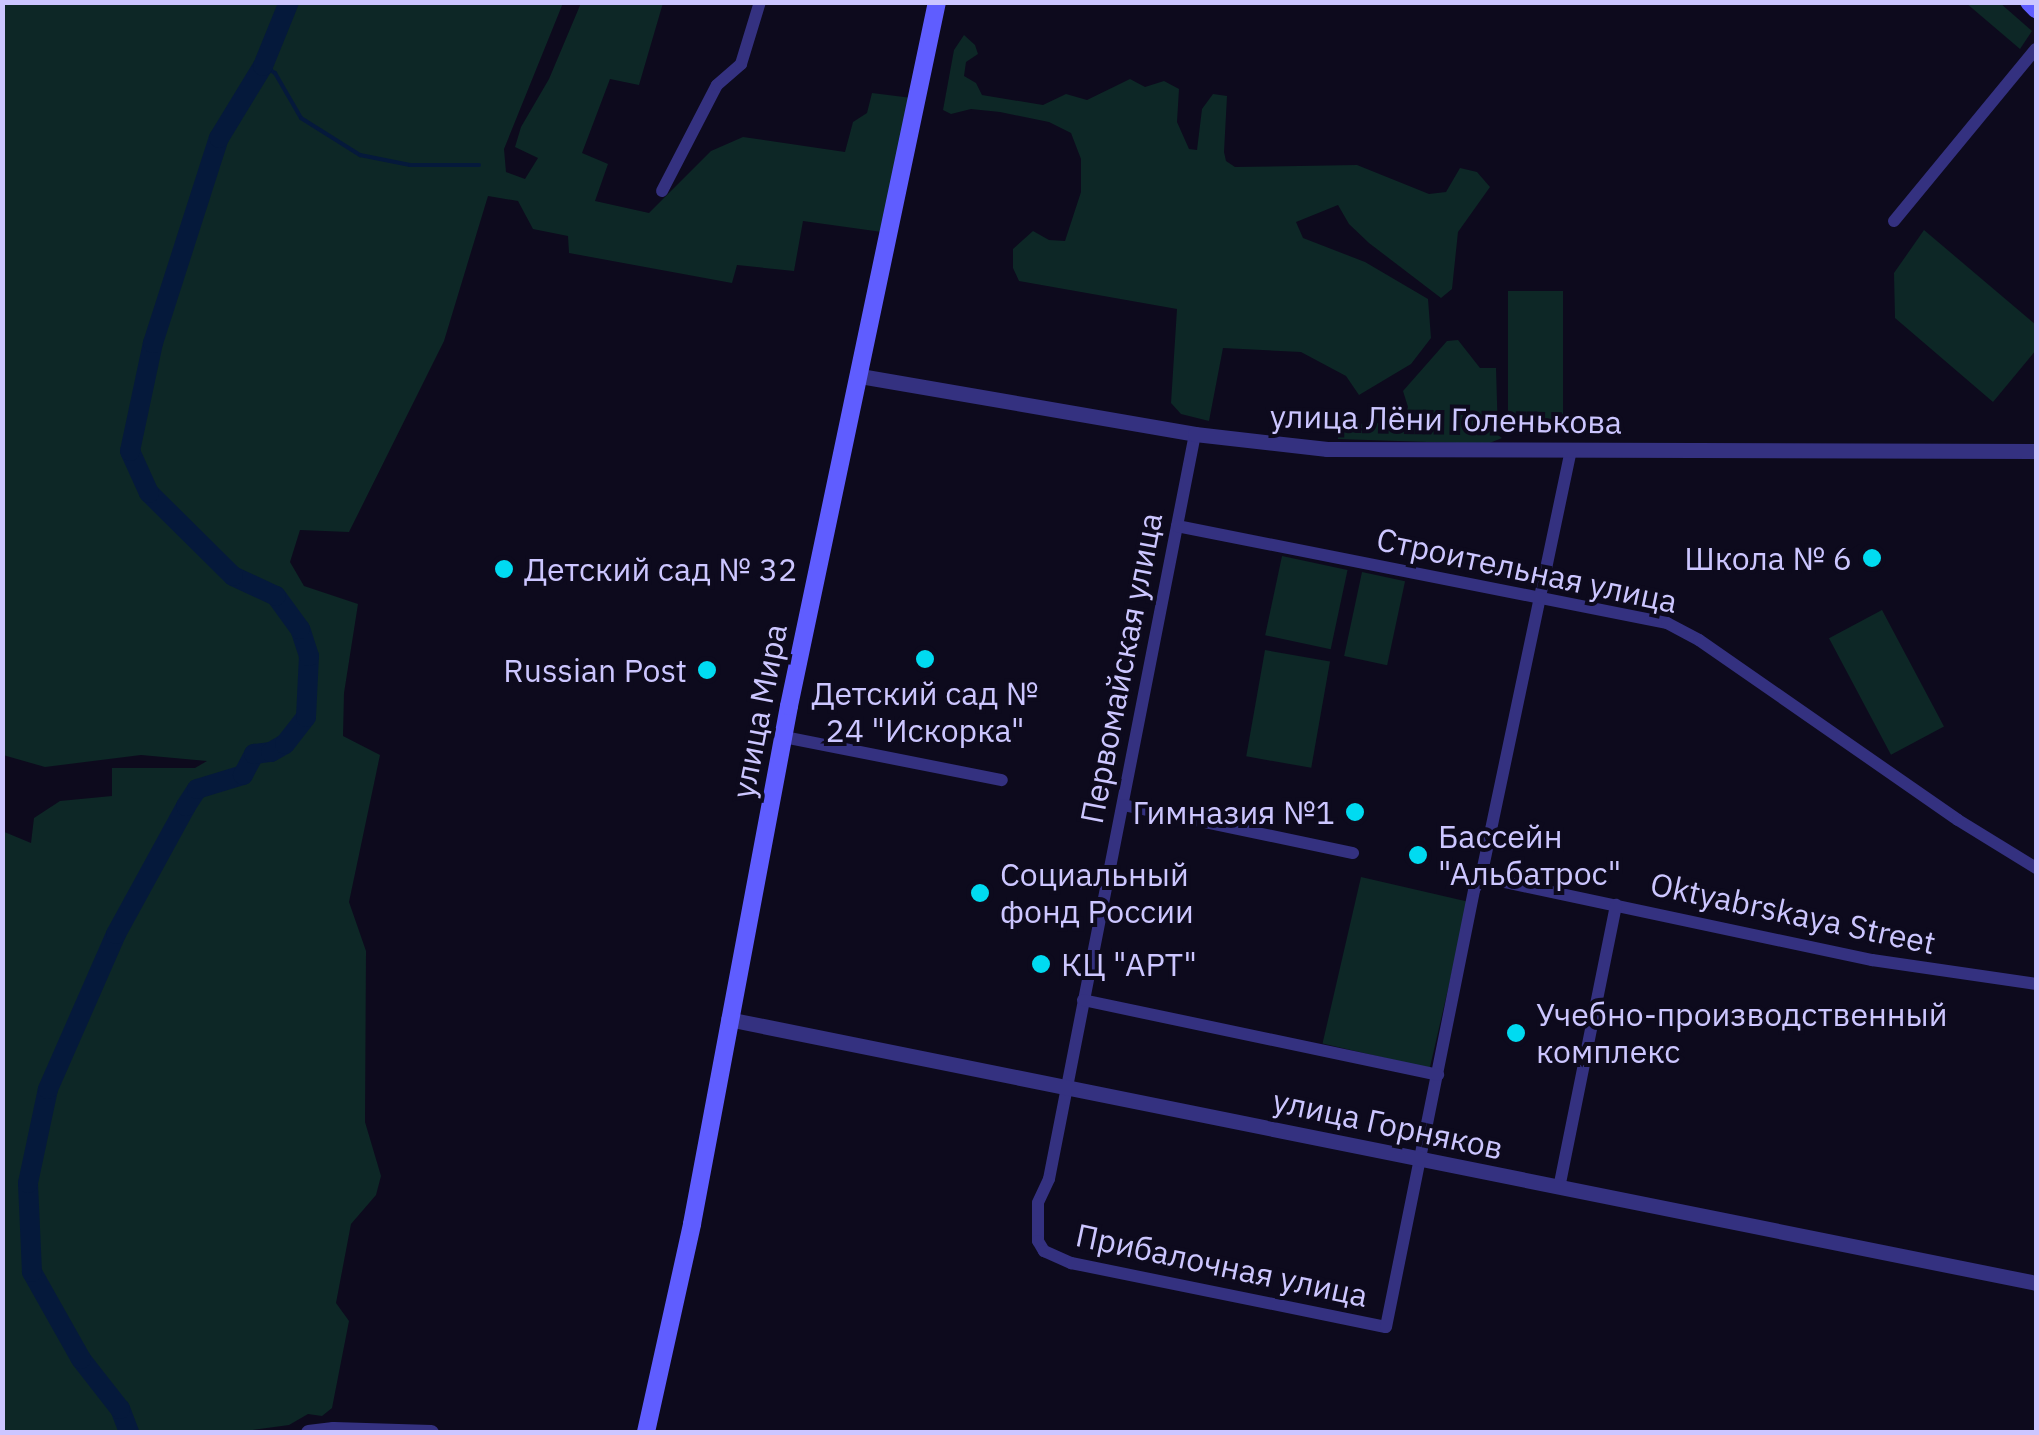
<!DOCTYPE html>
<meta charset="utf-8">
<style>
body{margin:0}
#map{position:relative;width:2039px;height:1435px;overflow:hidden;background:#0d0a1d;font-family:"IBM Plex Sans",sans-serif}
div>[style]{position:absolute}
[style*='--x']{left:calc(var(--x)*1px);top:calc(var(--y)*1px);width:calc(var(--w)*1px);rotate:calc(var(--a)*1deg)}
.green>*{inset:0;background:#0d2726;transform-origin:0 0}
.stream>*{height:4px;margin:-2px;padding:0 2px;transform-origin:2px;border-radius:2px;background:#05193b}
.river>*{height:20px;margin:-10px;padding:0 10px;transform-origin:10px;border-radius:10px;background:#05193b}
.minor>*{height:12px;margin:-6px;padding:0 6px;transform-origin:6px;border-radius:6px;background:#343180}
.tertiary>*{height:15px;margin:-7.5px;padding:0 7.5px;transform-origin:7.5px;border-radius:7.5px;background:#343180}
.secondary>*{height:18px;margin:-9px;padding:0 9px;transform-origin:9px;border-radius:9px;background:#5f5dff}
.dots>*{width:28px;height:28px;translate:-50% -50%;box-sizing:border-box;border:5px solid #0d0a1d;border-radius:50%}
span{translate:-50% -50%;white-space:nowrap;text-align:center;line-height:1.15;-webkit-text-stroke:8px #0d0a1d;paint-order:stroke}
.street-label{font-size:32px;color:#ccc6ff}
.poi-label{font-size:32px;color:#ccc6ff}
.right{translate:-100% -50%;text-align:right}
.left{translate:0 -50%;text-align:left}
.frame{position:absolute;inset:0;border:5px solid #ccc6ff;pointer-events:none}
</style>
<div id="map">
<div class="green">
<i style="clip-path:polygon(3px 3px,563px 3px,504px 149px,506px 172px,525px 179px,538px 158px,515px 147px,521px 127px,549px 79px,581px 3px,663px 3px,639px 85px,610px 79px,582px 153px,608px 164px,595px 201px,649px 213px,711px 151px,743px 137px,845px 152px,853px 122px,867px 113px,872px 93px,912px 98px,882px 232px,803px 221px,794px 271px,737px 265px,732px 283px,569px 253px,568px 236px,533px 229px,518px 201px,488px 196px,444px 341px,349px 532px,300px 530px,290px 562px,304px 586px,358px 604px,344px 693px,343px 736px,380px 755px,349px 902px,366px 951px,365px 1122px,381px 1176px,376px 1195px,351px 1224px,336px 1303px,349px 1321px,332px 1408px,322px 1416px,308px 1414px,289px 1425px,238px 1432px,3px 1432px,2px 831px,31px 843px,34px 818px,60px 801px,112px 796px,112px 768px,195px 768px,207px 761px,141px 755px,45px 767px,3px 755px)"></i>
<i style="clip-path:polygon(1966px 3px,2000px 3px,2032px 31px,2020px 49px)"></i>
<i style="clip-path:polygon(964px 35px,975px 45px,978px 54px,966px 62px,964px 76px,976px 83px,982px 95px,1043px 105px,1066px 94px,1087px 100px,1130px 79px,1145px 87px,1164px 81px,1179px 89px,1177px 122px,1189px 149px,1197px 150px,1202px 109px,1213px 94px,1227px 96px,1224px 152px,1226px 161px,1235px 167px,1357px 165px,1429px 194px,1446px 192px,1460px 168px,1477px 172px,1490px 187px,1458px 232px,1452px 289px,1441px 298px,1369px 243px,1349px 224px,1338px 205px,1296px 222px,1303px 238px,1365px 262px,1428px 299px,1431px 338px,1411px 364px,1359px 395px,1346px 376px,1301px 352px,1223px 348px,1209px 421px,1181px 414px,1171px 403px,1177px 309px,1019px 281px,1013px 268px,1013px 249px,1033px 231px,1049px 240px,1065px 241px,1081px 192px,1081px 159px,1071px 133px,1049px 122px,1000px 112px,971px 109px,951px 114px,943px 110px,954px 50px)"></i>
<i style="clip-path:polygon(1924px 230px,2036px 325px,2036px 350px,1993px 402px,1895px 318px,1894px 273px)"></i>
<i style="left:1508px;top:291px;width:55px;height:130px"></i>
<i style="clip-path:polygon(1458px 340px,1480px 368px,1496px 368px,1498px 435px,1502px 438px,1487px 444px,1338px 439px,1338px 433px,1355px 424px,1403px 422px,1408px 407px,1403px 391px,1447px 341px)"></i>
<i style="left:1282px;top:556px;width:67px;height:81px;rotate:12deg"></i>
<i style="left:1362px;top:572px;width:44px;height:86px;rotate:12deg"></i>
<i style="left:1882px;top:610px;width:132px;height:60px;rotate:62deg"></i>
<i style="left:1265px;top:650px;width:66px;height:108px;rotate:10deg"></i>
<i style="left:1361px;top:877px;width:110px;height:171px;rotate:13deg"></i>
</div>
<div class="stream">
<i style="--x:263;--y:66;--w:14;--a:30"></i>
<i style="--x:275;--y:73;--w:52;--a:60"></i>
<i style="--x:301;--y:118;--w:70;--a:32.1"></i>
<i style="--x:360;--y:155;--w:51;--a:11.3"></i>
<i style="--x:410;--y:165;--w:69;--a:0"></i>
</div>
<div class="river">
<i style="--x:129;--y:1432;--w:25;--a:-111"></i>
<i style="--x:120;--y:1409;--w:63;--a:-128"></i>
<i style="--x:81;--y:1359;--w:100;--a:-119.4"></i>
<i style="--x:32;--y:1272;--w:89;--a:-92.6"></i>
<i style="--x:28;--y:1183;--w:96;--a:-78"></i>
<i style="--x:48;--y:1089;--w:169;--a:-66.3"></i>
<i style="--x:116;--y:934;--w:146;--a:-61.3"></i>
<i style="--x:186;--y:806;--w:20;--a:-57"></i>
<i style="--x:197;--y:789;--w:48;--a:-16.9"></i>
<i style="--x:243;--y:775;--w:24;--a:-62"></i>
<i style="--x:254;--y:754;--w:17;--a:-7"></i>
<i style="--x:271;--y:752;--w:16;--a:-30"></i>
<i style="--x:285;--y:744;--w:34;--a:-52"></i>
<i style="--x:306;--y:717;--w:61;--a:-87.2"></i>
<i style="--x:309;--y:656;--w:28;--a:-108"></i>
<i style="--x:300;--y:629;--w:41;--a:-126"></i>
<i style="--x:276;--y:596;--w:47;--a:-155.1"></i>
<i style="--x:233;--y:576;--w:118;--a:-135.3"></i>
<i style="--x:149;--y:493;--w:46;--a:-114.3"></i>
<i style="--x:130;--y:451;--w:110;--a:-78"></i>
<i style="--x:153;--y:343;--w:215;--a:-72.2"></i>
<i style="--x:219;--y:138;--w:84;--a:-58.6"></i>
<i style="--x:263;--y:66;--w:69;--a:-67.9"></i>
</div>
<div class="minor">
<i style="--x:662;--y:191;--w:119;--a:-62.6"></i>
<i style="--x:717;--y:85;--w:32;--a:-41"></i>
<i style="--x:741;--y:64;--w:65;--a:-73"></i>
<i style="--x:1894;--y:221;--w:223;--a:-50.5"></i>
<i style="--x:1195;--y:434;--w:759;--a:101.09"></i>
<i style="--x:1049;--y:1179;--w:26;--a:115"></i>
<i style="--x:1038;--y:1203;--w:38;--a:90"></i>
<i style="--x:1038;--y:1241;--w:12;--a:59"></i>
<i style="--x:1044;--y:1251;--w:30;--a:24"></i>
<i style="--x:1071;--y:1263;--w:321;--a:11.5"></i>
<i style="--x:1386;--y:1327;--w:446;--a:-78.6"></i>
<i style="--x:1474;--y:890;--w:15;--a:-62"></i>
<i style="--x:1481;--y:877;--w:435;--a:-78.1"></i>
<i style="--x:1177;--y:526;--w:500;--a:11.2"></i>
<i style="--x:1667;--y:623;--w:36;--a:28"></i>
<i style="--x:1699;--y:640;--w:315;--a:34.8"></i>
<i style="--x:1958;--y:820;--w:92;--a:31.6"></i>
<i style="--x:784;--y:737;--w:222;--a:11.2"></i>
<i style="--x:1123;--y:805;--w:235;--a:11.8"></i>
<i style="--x:1481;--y:877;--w:400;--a:12"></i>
<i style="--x:1872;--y:960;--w:166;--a:8.3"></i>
<i style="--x:1083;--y:1000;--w:363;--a:11.9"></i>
<i style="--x:1559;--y:1188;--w:289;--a:-78.6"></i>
</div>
<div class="tertiary">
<i style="--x:860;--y:376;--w:340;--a:9.8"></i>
<i style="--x:1195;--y:434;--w:133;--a:6.5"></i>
<i style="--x:1327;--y:449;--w:709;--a:0.16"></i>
<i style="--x:728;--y:1019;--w:1334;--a:11.41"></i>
<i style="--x:308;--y:1432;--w:25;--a:-7"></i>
<i style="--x:333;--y:1429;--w:98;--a:1.8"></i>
</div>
<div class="secondary">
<i style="--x:2029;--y:2;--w:10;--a:45"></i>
<i style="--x:646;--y:1432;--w:213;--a:-77.5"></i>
<i style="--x:692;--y:1224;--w:527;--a:-79.39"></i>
<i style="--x:789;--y:706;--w:719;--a:-78.13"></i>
</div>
<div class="dots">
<i style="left:1872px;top:558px;background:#00dbf1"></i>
<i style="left:504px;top:569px;background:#00dbf1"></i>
<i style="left:925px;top:659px;background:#00dbf1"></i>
<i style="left:707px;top:670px;background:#00dbf1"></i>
<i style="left:1355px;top:812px;background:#00dbf1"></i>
<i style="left:1418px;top:855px;background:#00dbf1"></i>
<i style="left:980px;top:893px;background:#00dbf1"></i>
<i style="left:1041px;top:964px;background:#00dbf1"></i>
<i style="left:1516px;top:1033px;background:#00dbf1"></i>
</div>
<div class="street-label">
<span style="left:1446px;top:419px;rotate:1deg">улица Лёни Голенькова</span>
<span style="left:1527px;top:570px;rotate:12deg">Строительная улица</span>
<span style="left:1121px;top:668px;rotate:-79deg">Первомайская улица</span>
<span style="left:759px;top:711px;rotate:-79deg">улица Мира</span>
<span style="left:1793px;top:913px;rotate:12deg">Oktyabrskaya Street</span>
<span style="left:1388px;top:1124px;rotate:12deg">улица Горняков</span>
<span style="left:1222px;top:1265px;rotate:12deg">Прибалочная улица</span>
</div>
<div class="poi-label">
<span class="right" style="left:1852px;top:558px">Школа № 6</span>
<span class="left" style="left:524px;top:569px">Детский сад № 32</span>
<span class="right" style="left:687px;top:670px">Russian Post</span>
<span style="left:925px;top:712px">Детский сад №<br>24 "Искорка"</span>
<span class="right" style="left:1335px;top:812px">Гимназия №1</span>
<span class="left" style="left:1438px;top:855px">Бассейн<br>"Альбатрос"</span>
<span class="left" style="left:1000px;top:893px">Социальный<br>фонд России</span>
<span class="left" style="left:1061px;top:964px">КЦ "АРТ"</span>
<span class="left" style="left:1536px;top:1033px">Учебно-производственный<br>комплекс</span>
</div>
<div class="frame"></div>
</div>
